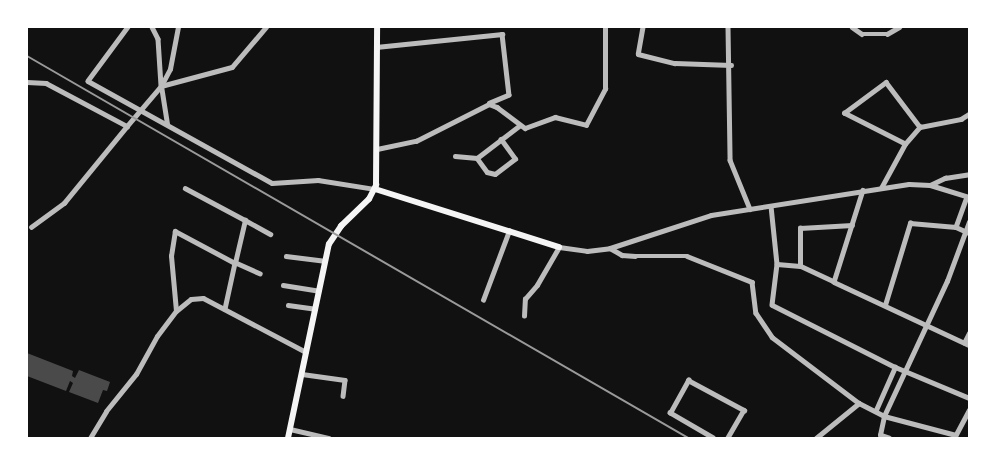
<!DOCTYPE html>
<style>
body{margin:0}
#map{position:relative;width:996px;height:465px;overflow:hidden;background:#111;font-family:Figtree,sans-serif}
div>[style]{position:absolute}
[style*='--x']{left:calc(var(--x)*1px);top:calc(var(--y)*1px);width:calc(var(--w)*1px);rotate:calc(var(--a)*1deg)}
.building>*{inset:0;background:#4a4a4a}
.minor>*{height:4.5px;margin:-2.25px;padding:0 2.25px;transform-origin:2.25px;border-radius:2.25px;background:#bcbcbc}
.tertiary>*{height:5px;margin:-2.5px;padding:0 2.5px;transform-origin:2.5px;border-radius:2.5px;background:#bcbcbc}
.secondary>*{height:6px;margin:-3px;padding:0 3px;transform-origin:3px;border-radius:3px;background:#f5f5f5}
.rail>*{height:2px;margin:-1px;padding:0 1px;transform-origin:1px;border-radius:1px;background:#9a9a9a}
span{translate:-50% -50%;white-space:nowrap;text-align:center;line-height:1.15;-webkit-text-stroke:4.5px #fff;paint-order:stroke}
.frame{position:absolute;inset:0;border:28px solid #fff;pointer-events:none}
</style>
<div id="map">
<div class="building">
<i style="clip-path:polygon(27px 353px,73px 371px,72px 376px,75px 378px,79px 370px,110px 382px,107px 391px,103px 390px,98px 403px,69px 392px,73px 383px,70px 381px,66px 391px,27px 376px)"></i>
</div>
<div class="minor">
<i style="--x:128;--y:27;--w:67;--a:126.5"></i>
<i style="--x:88;--y:81;--w:210;--a:29"></i>
<i style="--x:272;--y:183;--w:46;--a:-3.7"></i>
<i style="--x:318;--y:180;--w:58;--a:9"></i>
<i style="--x:152;--y:27;--w:13;--a:63"></i>
<i style="--x:158;--y:39;--w:47;--a:86.3"></i>
<i style="--x:643;--y:27;--w:27;--a:100"></i>
<i style="--x:638;--y:54;--w:38;--a:14"></i>
<i style="--x:675;--y:63;--w:56;--a:2"></i>
<i style="--x:728;--y:27;--w:133;--a:89.1"></i>
<i style="--x:730;--y:160;--w:53;--a:67.8"></i>
<i style="--x:852;--y:27;--w:12;--a:35"></i>
<i style="--x:862;--y:34;--w:25;--a:0"></i>
<i style="--x:887;--y:34;--w:14;--a:-30"></i>
<i style="--x:376;--y:47;--w:127;--a:-5.9"></i>
<i style="--x:502;--y:34;--w:61;--a:83.5"></i>
<i style="--x:509;--y:95;--w:21;--a:157"></i>
<i style="--x:27;--y:82;--w:19;--a:3"></i>
<i style="--x:46;--y:83;--w:92;--a:28"></i>
<i style="--x:127;--y:126;--w:52;--a:-49.6"></i>
<i style="--x:161;--y:86;--w:73;--a:-15"></i>
<i style="--x:232;--y:67;--w:52;--a:-49.6"></i>
<i style="--x:167;--y:124;--w:38;--a:-99"></i>
<i style="--x:161;--y:86;--w:19;--a:-62"></i>
<i style="--x:170;--y:69;--w:43;--a:-79.2"></i>
<i style="--x:905;--y:144;--w:68;--a:-153.1"></i>
<i style="--x:844;--y:113;--w:52;--a:-36.4"></i>
<i style="--x:886;--y:82;--w:56;--a:52.9"></i>
<i style="--x:377;--y:149;--w:40;--a:-12"></i>
<i style="--x:416;--y:141;--w:82;--a:-26.9"></i>
<i style="--x:489;--y:104;--w:9;--a:21"></i>
<i style="--x:497;--y:107;--w:35;--a:37"></i>
<i style="--x:525;--y:128;--w:32;--a:-20"></i>
<i style="--x:555;--y:117;--w:32;--a:14"></i>
<i style="--x:586;--y:125;--w:41;--a:-62.2"></i>
<i style="--x:605;--y:89;--w:62;--a:-90"></i>
<i style="--x:455;--y:156;--w:22;--a:5"></i>
<i style="--x:477;--y:158;--w:53;--a:-37.3"></i>
<i style="--x:477;--y:158;--w:17;--a:54"></i>
<i style="--x:487;--y:172;--w:8;--a:14"></i>
<i style="--x:495;--y:174;--w:25;--a:-37"></i>
<i style="--x:515;--y:159;--w:24;--a:-126"></i>
<i style="--x:930;--y:185;--w:17;--a:-25"></i>
<i style="--x:945;--y:178;--w:24;--a:-9"></i>
<i style="--x:185;--y:188;--w:68;--a:28.1"></i>
<i style="--x:881;--y:188;--w:50;--a:-61.4"></i>
<i style="--x:905;--y:144;--w:23;--a:-49"></i>
<i style="--x:920;--y:127;--w:42;--a:-11"></i>
<i style="--x:961;--y:119;--w:9;--a:-32"></i>
<i style="--x:863;--y:190;--w:96;--a:107.5"></i>
<i style="--x:834;--y:282;--w:149;--a:25"></i>
<i style="--x:967;--y:197;--w:32;--a:110"></i>
<i style="--x:956;--y:227;--w:14;--a:25"></i>
<i style="--x:771;--y:206;--w:58;--a:84.1"></i>
<i style="--x:777;--y:264;--w:41;--a:97"></i>
<i style="--x:31;--y:227;--w:41;--a:-36"></i>
<i style="--x:64;--y:203;--w:99;--a:-50.7"></i>
<i style="--x:610;--y:248;--w:14;--a:30"></i>
<i style="--x:622;--y:255;--w:13;--a:4"></i>
<i style="--x:635;--y:256;--w:52;--a:0"></i>
<i style="--x:687;--y:256;--w:70;--a:21.8"></i>
<i style="--x:752;--y:282;--w:31;--a:83"></i>
<i style="--x:756;--y:313;--w:29;--a:56"></i>
<i style="--x:772;--y:337;--w:109;--a:37.2"></i>
<i style="--x:859;--y:403;--w:28;--a:27"></i>
<i style="--x:884;--y:416;--w:74;--a:14.8"></i>
<i style="--x:286;--y:256;--w:38;--a:7"></i>
<i style="--x:777;--y:264;--w:23;--a:5"></i>
<i style="--x:260;--y:274;--w:27;--a:-156"></i>
<i style="--x:235;--y:263;--w:44;--a:-76.9"></i>
<i style="--x:245;--y:220;--w:29;--a:29"></i>
<i style="--x:834;--y:282;--w:38;--a:-155"></i>
<i style="--x:800;--y:266;--w:38;--a:-90"></i>
<i style="--x:800;--y:228;--w:52;--a:-3.3"></i>
<i style="--x:283;--y:285;--w:36;--a:9"></i>
<i style="--x:483;--y:300;--w:74;--a:-69.4"></i>
<i style="--x:288;--y:305;--w:27;--a:8"></i>
<i style="--x:885;--y:305;--w:86;--a:-73"></i>
<i style="--x:910;--y:223;--w:46;--a:5"></i>
<i style="--x:176;--y:311;--w:55;--a:-95.2"></i>
<i style="--x:171;--y:256;--w:25;--a:-81"></i>
<i style="--x:175;--y:231;--w:68;--a:28.1"></i>
<i style="--x:235;--y:263;--w:47;--a:102.3"></i>
<i style="--x:524;--y:316;--w:17;--a:-87"></i>
<i style="--x:525;--y:299;--w:18;--a:-49"></i>
<i style="--x:537;--y:285;--w:44;--a:-59.9"></i>
<i style="--x:964;--y:343;--w:11;--a:-63"></i>
<i style="--x:302;--y:374;--w:43;--a:7.9"></i>
<i style="--x:345;--y:380;--w:16;--a:97"></i>
<i style="--x:876;--y:410;--w:47;--a:-66.2"></i>
<i style="--x:290;--y:429;--w:40;--a:13"></i>
<i style="--x:713;--y:438;--w:50;--a:-149.8"></i>
<i style="--x:670;--y:413;--w:38;--a:-61"></i>
<i style="--x:688;--y:380;--w:64;--a:28.2"></i>
<i style="--x:744;--y:410;--w:32;--a:120"></i>
<i style="--x:816;--y:438;--w:55;--a:-39.1"></i>
<i style="--x:889;--y:438;--w:9;--a:-162"></i>
<i style="--x:880;--y:435;--w:19;--a:-78"></i>
<i style="--x:884;--y:416;--w:149;--a:-65"></i>
<i style="--x:947;--y:281;--w:63;--a:-69.6"></i>
</div>
<div class="tertiary">
<i style="--x:559;--y:247;--w:28;--a:8"></i>
<i style="--x:587;--y:251;--w:23;--a:-7"></i>
<i style="--x:610;--y:248;--w:106;--a:-18.1"></i>
<i style="--x:711;--y:215;--w:200;--a:-8.9"></i>
<i style="--x:909;--y:184;--w:21;--a:3"></i>
<i style="--x:930;--y:185;--w:41;--a:17.1"></i>
<i style="--x:772;--y:305;--w:138;--a:26.8"></i>
<i style="--x:895;--y:367;--w:80;--a:22.7"></i>
<i style="--x:90;--y:438;--w:31;--a:-59"></i>
<i style="--x:106;--y:411;--w:48;--a:-51"></i>
<i style="--x:136;--y:374;--w:43;--a:-61.1"></i>
<i style="--x:157;--y:336;--w:31;--a:-53"></i>
<i style="--x:176;--y:311;--w:19;--a:-39"></i>
<i style="--x:191;--y:299;--w:12;--a:-5"></i>
<i style="--x:203;--y:298;--w:116;--a:27.7"></i>
<i style="--x:954;--y:438;--w:32;--a:-62"></i>
</div>
<div class="secondary">
<i style="--x:375;--y:189;--w:193;--a:17.5"></i>
<i style="--x:288;--y:438;--w:198;--a:-78.1"></i>
<i style="--x:329;--y:244;--w:22;--a:-56"></i>
<i style="--x:341;--y:226;--w:39;--a:-44"></i>
<i style="--x:369;--y:199;--w:16;--a:-63"></i>
<i style="--x:376;--y:185;--w:158;--a:-89.6"></i>
</div>
<div class="rail">
<i style="--x:27;--y:56;--w:763;--a:30.02"></i>
</div>
<div class="frame"></div>
</div>
